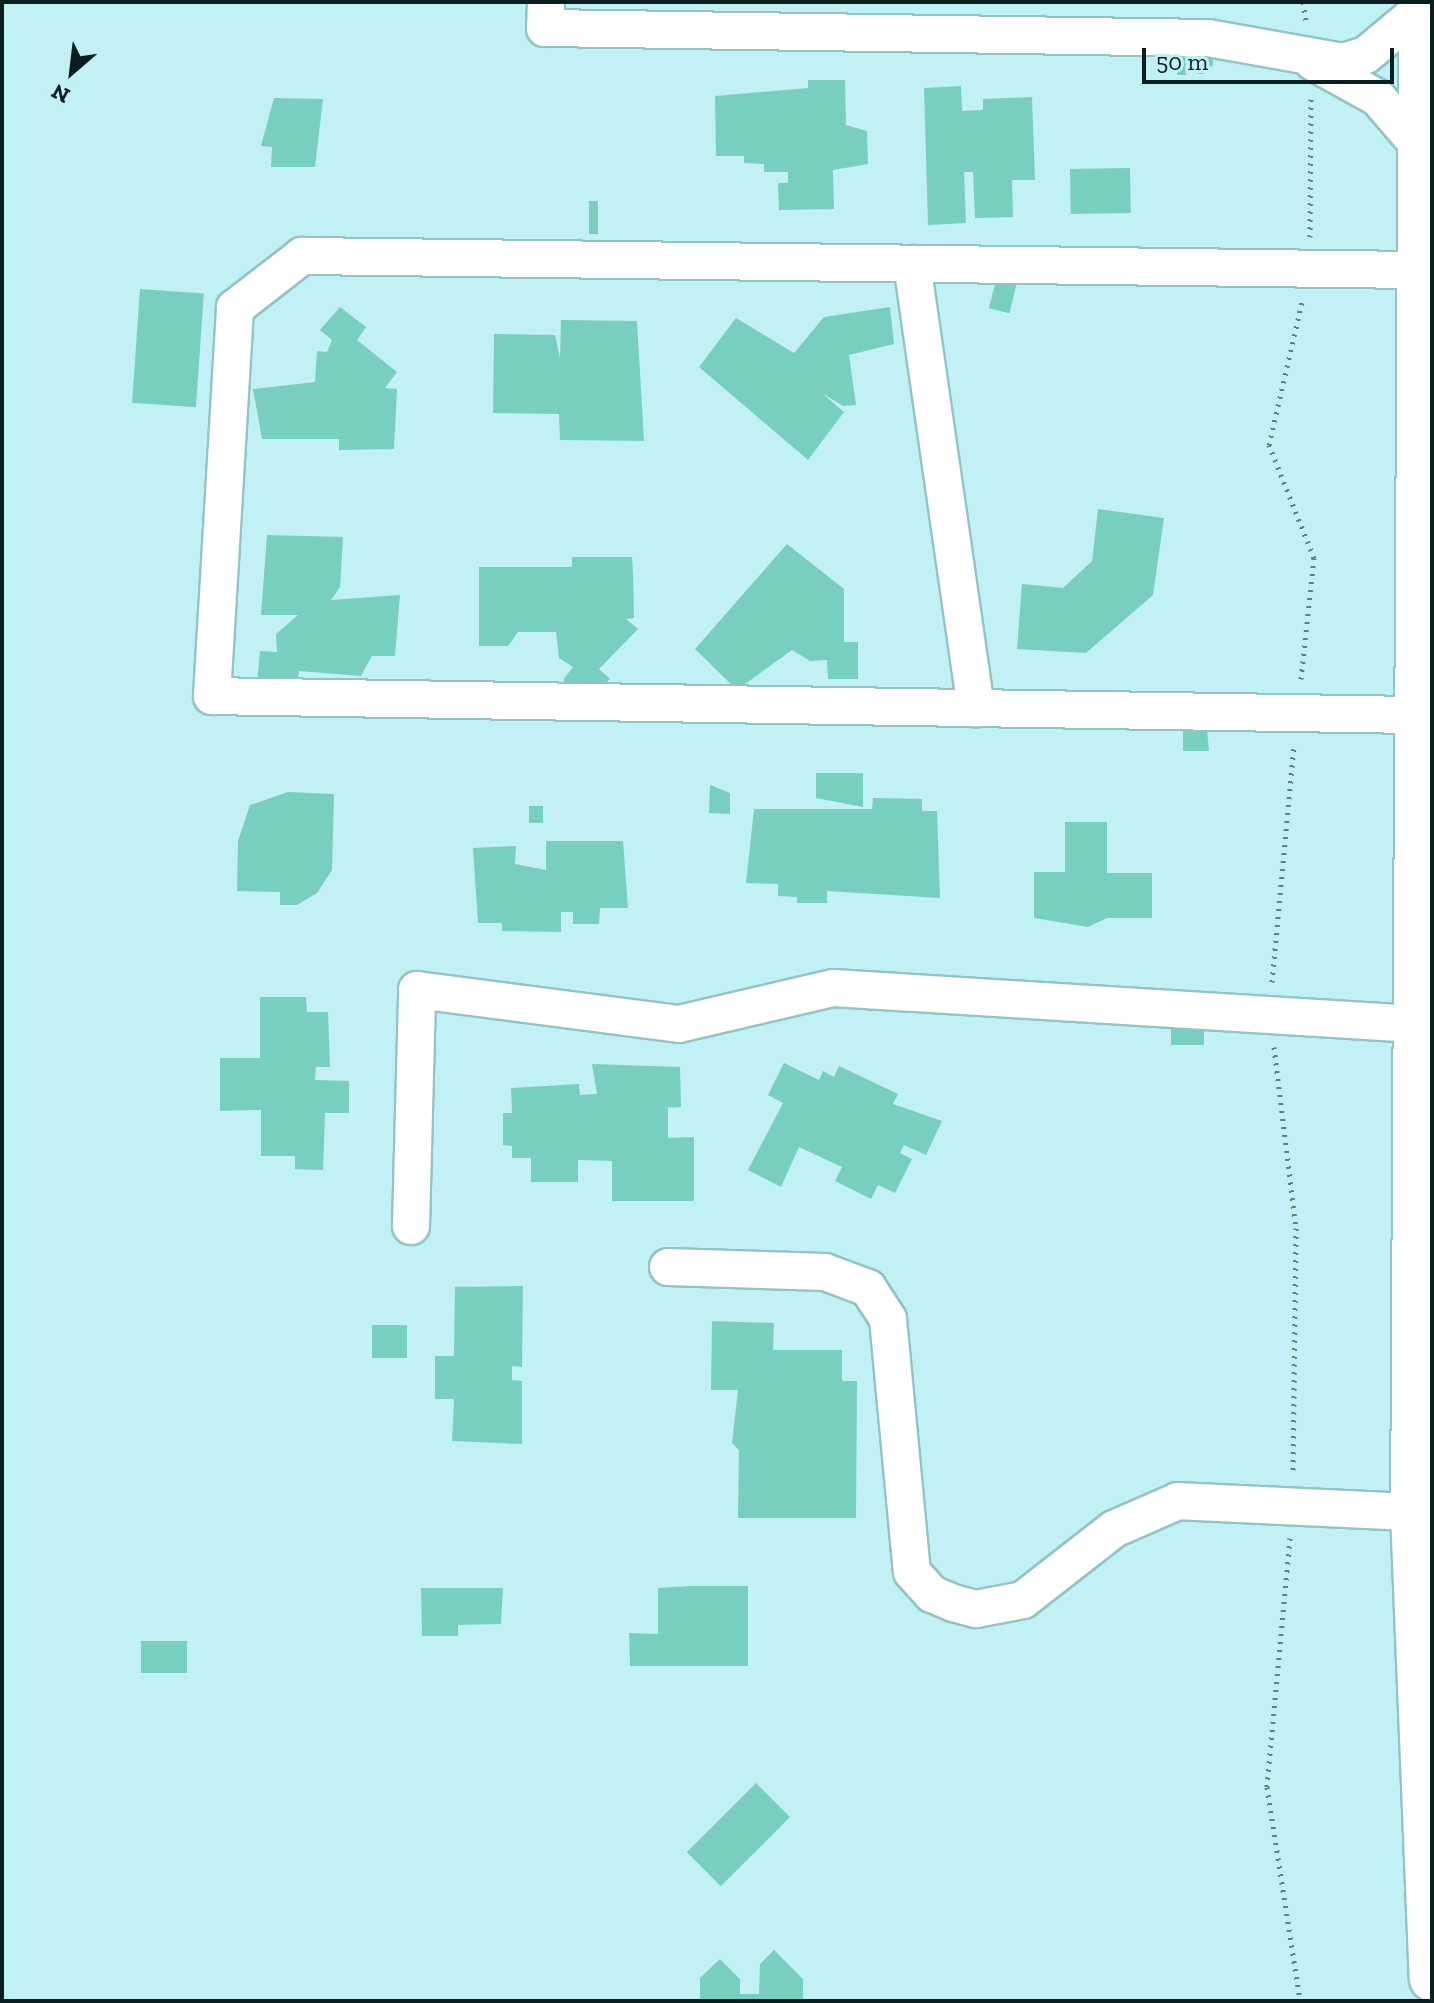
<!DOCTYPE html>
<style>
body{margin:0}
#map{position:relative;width:1434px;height:2003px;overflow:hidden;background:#c1f1f4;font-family:"Zilla Slab",serif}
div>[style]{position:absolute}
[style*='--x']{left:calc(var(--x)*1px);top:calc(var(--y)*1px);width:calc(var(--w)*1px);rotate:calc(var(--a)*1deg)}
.building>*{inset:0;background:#79cfbf;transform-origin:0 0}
.round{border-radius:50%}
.path>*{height:5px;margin-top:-2.5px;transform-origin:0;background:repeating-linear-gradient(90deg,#608182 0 2px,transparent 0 8px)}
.roads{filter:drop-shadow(2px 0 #94c3c6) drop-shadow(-2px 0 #94c3c6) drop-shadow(0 2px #94c3c6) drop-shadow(0 -2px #94c3c6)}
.minor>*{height:36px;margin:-18px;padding:0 18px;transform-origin:18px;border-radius:18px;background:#fff}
.secondary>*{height:44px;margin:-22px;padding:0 22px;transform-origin:22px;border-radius:22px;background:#fff}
span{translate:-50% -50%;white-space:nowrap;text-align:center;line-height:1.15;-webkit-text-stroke:6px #c1f1f4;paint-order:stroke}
.frame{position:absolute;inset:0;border:4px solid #0b1e1f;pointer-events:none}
.north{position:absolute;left:32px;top:32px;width:80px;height:80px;-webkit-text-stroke:6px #c1f1f4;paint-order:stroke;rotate:208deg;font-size:22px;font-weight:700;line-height:32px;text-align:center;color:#0b1e1f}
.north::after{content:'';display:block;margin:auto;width:28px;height:36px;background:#0b1e1f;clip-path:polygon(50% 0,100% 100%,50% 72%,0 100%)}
.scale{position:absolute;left:1142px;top:48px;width:252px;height:36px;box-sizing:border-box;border:4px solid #0b1e1f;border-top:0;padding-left:10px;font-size:24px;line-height:28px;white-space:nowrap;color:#0b1e1f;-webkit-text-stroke:6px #c1f1f4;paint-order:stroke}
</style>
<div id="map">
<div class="building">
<i class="round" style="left:1189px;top:50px;width:24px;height:24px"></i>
<i style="left:1177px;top:57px;width:9px;height:18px"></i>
<i style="clip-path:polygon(808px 80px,845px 80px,846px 125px,867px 131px,868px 164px,833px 170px,834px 209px,779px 210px,778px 183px,788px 183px,788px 172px,764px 172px,764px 164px,744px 163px,744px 156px,716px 156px,715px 96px,808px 88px)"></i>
<i style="clip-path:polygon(961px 86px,962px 111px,983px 110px,983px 99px,1032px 97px,1035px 180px,1012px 180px,1013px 217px,975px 218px,973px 172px,964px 172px,966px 223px,928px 225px,924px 88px)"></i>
<i style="clip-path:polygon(274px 98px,323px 99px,315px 167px,271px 167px,272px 147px,261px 146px)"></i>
<i style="left:1130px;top:168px;width:45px;height:60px;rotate:89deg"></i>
<i style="left:589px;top:201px;width:9px;height:33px"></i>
<i style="left:996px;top:280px;width:21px;height:29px;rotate:14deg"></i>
<i style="left:140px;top:289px;width:64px;height:114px;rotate:4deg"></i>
<i style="clip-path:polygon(340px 307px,366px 327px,357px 340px,397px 372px,385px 388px,397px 389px,394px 449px,339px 450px,339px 439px,262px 439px,253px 389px,315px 382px,317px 351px,327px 352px,332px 340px,320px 330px)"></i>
<i style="clip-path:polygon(890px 307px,894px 344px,849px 355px,856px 405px,843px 406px,822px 393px,844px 412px,808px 460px,699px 367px,736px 318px,794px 353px,824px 317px)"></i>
<i style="clip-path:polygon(561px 320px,637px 321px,644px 441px,560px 440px,559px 414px,493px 413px,494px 334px,555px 335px,560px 358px)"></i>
<i style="clip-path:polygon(1098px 509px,1164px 518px,1153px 595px,1086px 653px,1017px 649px,1022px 584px,1063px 588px,1092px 561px)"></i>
<i style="clip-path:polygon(267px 535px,343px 537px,340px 587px,331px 600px,400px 595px,395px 656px,372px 656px,361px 676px,299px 671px,297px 688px,257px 684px,260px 651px,277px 652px,276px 634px,298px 615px,261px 615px)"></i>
<i style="clip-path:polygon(787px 544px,844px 589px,844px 642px,858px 642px,858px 679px,828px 679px,827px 660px,810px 661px,792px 650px,737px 690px,695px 649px)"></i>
<i style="clip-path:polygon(572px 557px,632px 557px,633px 573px,634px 618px,626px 619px,638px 629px,599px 669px,610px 679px,585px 703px,563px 680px,573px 667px,559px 658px,556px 632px,518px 632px,508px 646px,479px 646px,479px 567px,572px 567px)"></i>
<i style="clip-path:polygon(1183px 702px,1207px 729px,1209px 751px,1183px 751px)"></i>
<i style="clip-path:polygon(816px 773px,863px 773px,863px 807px,816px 798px)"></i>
<i style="clip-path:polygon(710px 785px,730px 793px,730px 814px,709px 813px)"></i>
<i style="clip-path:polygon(288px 792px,334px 794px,332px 870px,317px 893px,297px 905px,280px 905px,280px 892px,237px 891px,238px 841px,250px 805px)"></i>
<i style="clip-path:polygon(873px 798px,922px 799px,922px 811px,937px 811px,940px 898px,827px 891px,827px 903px,797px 903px,797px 897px,778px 896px,778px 884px,746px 883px,754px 809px,872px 809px)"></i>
<i style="left:529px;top:806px;width:14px;height:17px"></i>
<i style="clip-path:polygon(1065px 822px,1107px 822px,1107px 873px,1152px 873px,1152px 918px,1107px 918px,1088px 927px,1034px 918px,1034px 872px,1065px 872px)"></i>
<i style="clip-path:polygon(546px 841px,623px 841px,628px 908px,600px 908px,599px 924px,573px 924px,573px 912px,561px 912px,561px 932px,502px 931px,502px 923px,478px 923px,473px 848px,516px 846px,515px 864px,546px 870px)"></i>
<i style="clip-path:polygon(260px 997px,306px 997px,307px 1012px,328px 1012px,330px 1067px,316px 1067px,315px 1080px,349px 1081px,349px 1113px,325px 1113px,323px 1170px,295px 1169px,295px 1156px,261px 1156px,261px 1110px,220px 1111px,220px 1058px,260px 1058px)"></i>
<i style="left:1171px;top:1015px;width:33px;height:30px"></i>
<i style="clip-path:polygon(784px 1063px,819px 1080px,823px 1071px,834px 1077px,839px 1066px,898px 1094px,893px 1104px,942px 1121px,926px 1155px,904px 1145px,900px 1153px,912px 1159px,895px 1193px,878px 1185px,871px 1199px,835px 1181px,842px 1167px,799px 1147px,781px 1187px,748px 1170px,783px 1103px,768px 1095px)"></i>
<i style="clip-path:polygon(592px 1064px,680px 1067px,681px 1107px,661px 1108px,668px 1108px,668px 1138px,694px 1137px,694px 1201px,612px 1201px,612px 1161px,578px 1160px,578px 1182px,531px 1182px,531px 1158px,512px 1158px,512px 1146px,503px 1145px,503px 1113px,512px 1113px,511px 1088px,579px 1084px,580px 1095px,597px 1094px)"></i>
<i style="clip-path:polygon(523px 1286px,522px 1367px,512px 1366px,512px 1380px,522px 1381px,522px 1444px,452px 1441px,454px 1399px,435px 1399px,435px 1356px,454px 1356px,455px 1287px)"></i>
<i style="clip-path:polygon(712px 1321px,774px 1323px,773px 1350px,842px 1350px,842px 1381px,857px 1381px,856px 1518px,738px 1518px,739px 1450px,732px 1443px,738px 1390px,711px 1390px)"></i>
<i style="left:372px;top:1325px;width:35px;height:33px"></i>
<i style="clip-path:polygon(692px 1586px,748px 1586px,748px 1666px,630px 1666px,629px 1633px,658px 1634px,658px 1588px)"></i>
<i style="clip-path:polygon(421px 1588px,503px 1588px,501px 1624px,458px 1625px,458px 1636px,422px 1636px)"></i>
<i style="left:141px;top:1641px;width:46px;height:32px"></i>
<i style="left:756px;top:1783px;width:48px;height:98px;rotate:45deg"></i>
<i style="clip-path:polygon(774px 1950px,803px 1979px,803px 2001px,700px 2001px,700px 1978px,720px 1959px,740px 1979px,740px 1994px,759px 1994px,760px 1964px)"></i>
</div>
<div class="path">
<i style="--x:1303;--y:2;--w:20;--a:81"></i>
<i style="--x:1310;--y:237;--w:138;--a:-89.6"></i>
<i style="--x:1301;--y:679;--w:122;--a:-83.9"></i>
<i style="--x:1314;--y:558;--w:122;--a:-111.7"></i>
<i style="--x:1269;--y:445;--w:147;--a:-77"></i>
<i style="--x:1272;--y:982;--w:239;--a:-84.7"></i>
<i style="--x:1274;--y:1047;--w:182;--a:83.1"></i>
<i style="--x:1296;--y:1228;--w:244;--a:90.7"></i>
<i style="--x:1290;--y:1538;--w:250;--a:95.3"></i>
<i style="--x:1267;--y:1787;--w:217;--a:81.2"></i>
</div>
<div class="roads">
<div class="minor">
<i style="--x:546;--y:2;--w:26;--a:92"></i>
<i style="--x:545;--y:28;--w:663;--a:0.86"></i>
<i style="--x:1208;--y:38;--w:137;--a:10.1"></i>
<i style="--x:1343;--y:62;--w:24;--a:-17"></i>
<i style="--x:1366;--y:55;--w:72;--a:-39.9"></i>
<i style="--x:1313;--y:62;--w:74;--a:29"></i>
<i style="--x:1378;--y:98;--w:63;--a:49.5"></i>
<i style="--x:912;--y:264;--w:449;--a:81.8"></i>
<i style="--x:1415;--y:715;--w:1203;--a:-179.1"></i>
<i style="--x:212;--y:696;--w:389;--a:-86.6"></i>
<i style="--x:235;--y:308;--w:85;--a:-37.8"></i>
<i style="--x:302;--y:256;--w:1115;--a:0.72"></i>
<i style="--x:411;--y:1226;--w:236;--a:-88.5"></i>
<i style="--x:417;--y:990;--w:264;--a:7.4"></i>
<i style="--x:679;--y:1024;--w:158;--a:-13.2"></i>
<i style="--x:833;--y:988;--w:582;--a:3.55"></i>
<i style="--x:668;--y:1267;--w:157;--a:1.8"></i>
<i style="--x:825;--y:1272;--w:46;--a:20.4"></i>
<i style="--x:868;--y:1288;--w:37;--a:57"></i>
<i style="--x:888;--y:1319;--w:254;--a:84.6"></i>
<i style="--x:912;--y:1572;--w:30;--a:48"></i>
<i style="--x:932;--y:1594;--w:23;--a:23"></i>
<i style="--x:953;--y:1603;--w:24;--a:15"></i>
<i style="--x:976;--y:1609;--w:48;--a:-10.8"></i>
<i style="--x:1023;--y:1600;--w:115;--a:-38"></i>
<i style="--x:1114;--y:1529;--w:70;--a:-23.6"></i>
<i style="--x:1178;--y:1501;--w:235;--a:2.7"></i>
</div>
<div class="secondary">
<i style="--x:1421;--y:2;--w:1510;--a:90.3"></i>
<i style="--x:1413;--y:1512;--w:467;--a:87.7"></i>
</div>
</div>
<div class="frame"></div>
<div class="north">N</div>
<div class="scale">50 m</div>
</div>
